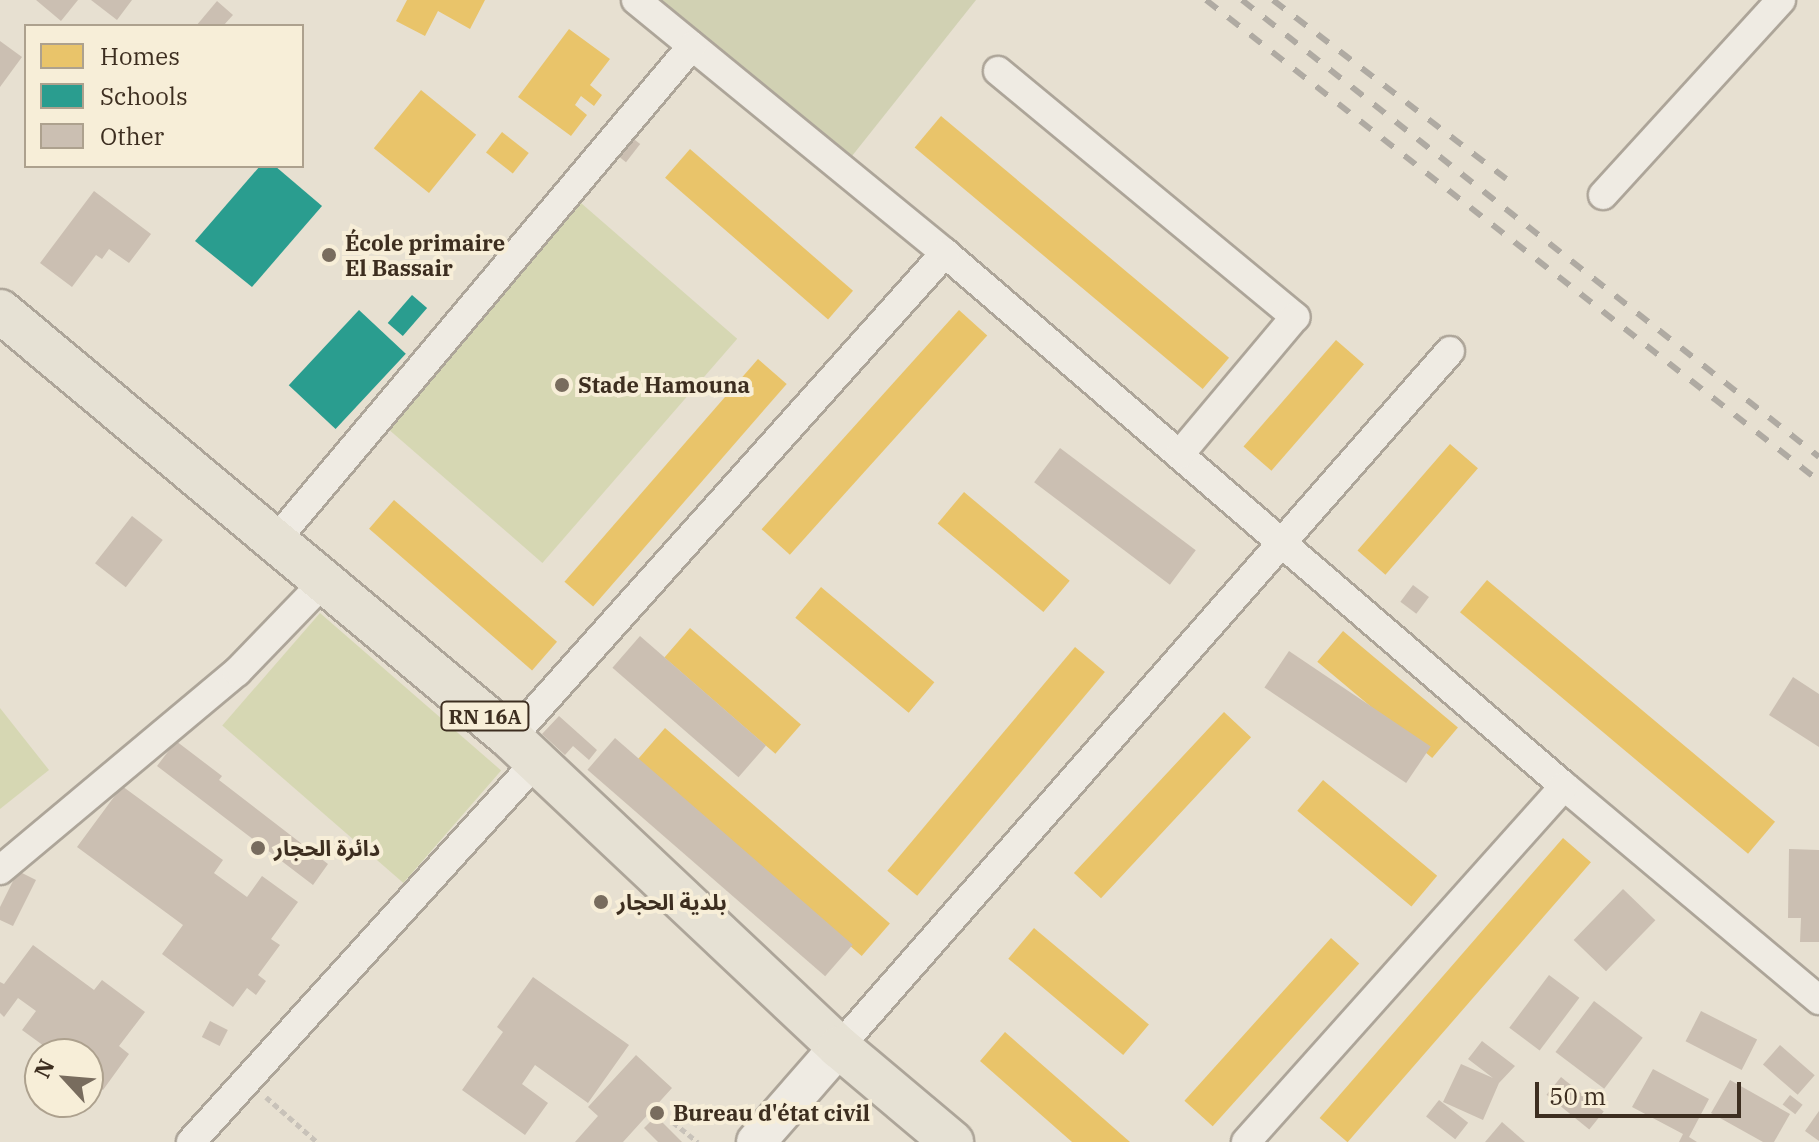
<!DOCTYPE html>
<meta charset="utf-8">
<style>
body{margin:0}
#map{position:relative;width:1819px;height:1142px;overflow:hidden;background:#e7e0d1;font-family:"IBM Plex Serif","Noto Sans Arabic",serif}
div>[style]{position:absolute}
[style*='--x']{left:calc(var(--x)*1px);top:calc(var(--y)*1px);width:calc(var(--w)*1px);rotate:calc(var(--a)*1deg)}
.green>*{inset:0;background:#d6d7b3;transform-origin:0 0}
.cemetery>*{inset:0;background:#d1d1b3}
.homes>*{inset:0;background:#e9c46a;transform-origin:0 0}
.schools>*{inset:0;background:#2a9d8f;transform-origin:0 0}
.building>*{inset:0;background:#cbbfb2;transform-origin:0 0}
.path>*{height:5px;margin-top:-2.5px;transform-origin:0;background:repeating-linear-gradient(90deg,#c8c2b9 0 6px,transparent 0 10px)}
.roads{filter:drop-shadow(2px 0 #ada599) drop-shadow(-2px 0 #ada599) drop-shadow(0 2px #ada599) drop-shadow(0 -2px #ada599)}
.street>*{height:28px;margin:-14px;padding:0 14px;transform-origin:14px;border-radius:14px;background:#efebe3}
.secondary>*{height:38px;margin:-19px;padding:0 19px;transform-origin:19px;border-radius:19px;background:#efebe3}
.primary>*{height:42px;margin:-21px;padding:0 21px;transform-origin:21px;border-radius:21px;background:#e6e1d4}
.rail>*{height:6px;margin-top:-3px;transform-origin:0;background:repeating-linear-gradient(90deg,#afaaa2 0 14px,transparent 0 28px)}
.dots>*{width:22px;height:22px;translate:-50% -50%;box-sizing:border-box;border:4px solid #f7eed8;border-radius:50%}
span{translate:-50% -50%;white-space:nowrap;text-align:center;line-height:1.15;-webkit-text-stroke:8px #f7eed8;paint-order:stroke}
.shield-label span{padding:2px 6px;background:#f7eed8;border:2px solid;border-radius:6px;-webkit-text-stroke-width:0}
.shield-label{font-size:20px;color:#3d2e20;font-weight:700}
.poi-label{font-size:22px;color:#3d2e20;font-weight:700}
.left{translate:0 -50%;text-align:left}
.legend{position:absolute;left:24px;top:24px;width:280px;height:144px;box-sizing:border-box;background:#f7eed8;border:2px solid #ada18e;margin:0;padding:10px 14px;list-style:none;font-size:24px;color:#3d2e20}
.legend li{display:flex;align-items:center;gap:16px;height:40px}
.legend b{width:40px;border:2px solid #ada18e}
.north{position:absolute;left:24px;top:1038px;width:80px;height:80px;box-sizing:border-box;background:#f7eed8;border:2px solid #ada18e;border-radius:50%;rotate:296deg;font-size:22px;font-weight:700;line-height:32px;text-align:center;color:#3d2e20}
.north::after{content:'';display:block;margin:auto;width:28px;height:36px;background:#786c5e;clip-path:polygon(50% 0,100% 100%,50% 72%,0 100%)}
.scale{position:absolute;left:1535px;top:1082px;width:206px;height:36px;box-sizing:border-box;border:4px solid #3d2e20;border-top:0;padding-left:10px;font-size:24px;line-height:28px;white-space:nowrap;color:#3d2e20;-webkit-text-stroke:6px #f7eed8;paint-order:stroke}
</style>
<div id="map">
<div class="green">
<i style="left:581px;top:203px;width:207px;height:297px;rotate:41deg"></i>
<i style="left:320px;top:613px;width:240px;height:149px;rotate:41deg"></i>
<i style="clip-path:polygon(0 708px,49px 770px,0 809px)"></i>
</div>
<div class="cemetery">
<i style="clip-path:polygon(659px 0,976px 0,852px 156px)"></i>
</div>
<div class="homes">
<i style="clip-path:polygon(407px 0,485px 0,470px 29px,438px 11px,425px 36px,396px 21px)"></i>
<i style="clip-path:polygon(569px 29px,610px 59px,590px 85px,602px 95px,594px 106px,581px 96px,575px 105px,587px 115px,571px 136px,518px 97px)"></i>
<i style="left:421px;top:90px;width:71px;height:75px;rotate:39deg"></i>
<i style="left:941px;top:116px;width:376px;height:41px;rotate:40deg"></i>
<i style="left:502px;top:132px;width:34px;height:26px;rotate:38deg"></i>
<i style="left:690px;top:149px;width:216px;height:38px;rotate:41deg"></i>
<i style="left:959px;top:310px;width:38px;height:295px;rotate:42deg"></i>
<i style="left:1336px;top:340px;width:37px;height:141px;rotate:41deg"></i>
<i style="left:758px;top:359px;width:38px;height:295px;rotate:41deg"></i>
<i style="left:1450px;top:444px;width:37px;height:141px;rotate:41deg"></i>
<i style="left:964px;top:492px;width:138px;height:41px;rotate:40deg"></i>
<i style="left:394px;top:500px;width:216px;height:38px;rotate:41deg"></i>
<i style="left:1487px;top:580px;width:376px;height:42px;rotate:40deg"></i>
<i style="left:821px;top:587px;width:148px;height:40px;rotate:40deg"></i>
<i style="left:690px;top:628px;width:147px;height:39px;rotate:41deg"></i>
<i style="left:1343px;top:631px;width:150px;height:40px;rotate:40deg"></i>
<i style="left:1075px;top:647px;width:39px;height:292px;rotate:40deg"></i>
<i style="left:1224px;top:712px;width:37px;height:220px;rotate:43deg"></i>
<i style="left:665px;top:728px;width:298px;height:43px;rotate:41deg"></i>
<i style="left:1323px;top:780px;width:149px;height:40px;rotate:40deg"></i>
<i style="left:1563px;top:838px;width:37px;height:371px;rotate:41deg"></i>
<i style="left:1034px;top:928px;width:150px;height:40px;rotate:40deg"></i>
<i style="left:1331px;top:938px;width:38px;height:219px;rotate:42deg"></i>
<i style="clip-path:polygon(1005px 1032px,1130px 1142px,1072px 1142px,980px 1061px)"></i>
</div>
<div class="schools">
<i style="clip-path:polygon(260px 166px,275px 166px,322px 206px,252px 287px,195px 241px)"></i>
<i style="left:412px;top:295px;width:20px;height:37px;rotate:41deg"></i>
<i style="left:359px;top:310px;width:64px;height:103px;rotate:43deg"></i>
</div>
<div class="building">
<i style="clip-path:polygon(36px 0,78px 0,61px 21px)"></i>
<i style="clip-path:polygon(91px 0,132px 0,117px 20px)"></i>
<i style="clip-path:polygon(217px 1px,233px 15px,223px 26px,196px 26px)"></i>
<i style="clip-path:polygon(0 41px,22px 57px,0 87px)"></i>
<i style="left:626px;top:133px;width:18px;height:23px;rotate:38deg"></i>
<i style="clip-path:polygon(94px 191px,151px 234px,129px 263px,109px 249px,102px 259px,96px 255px,72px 287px,40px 263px)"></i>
<i style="left:1060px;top:448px;width:170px;height:43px;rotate:37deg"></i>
<i style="left:132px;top:516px;width:39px;height:60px;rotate:38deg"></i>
<i style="left:1413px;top:585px;width:20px;height:21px;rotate:37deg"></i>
<i style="left:640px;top:636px;width:167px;height:42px;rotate:41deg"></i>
<i style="left:1289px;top:651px;width:171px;height:44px;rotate:34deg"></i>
<i style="clip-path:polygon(1793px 677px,1819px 694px,1819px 747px,1769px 715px)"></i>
<i style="clip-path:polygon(559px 716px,597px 750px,589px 760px,573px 746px,565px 755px,542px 734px)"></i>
<i style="left:615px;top:738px;width:315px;height:42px;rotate:41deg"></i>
<i style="clip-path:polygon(176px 741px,222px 776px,219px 780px,328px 864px,313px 885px,157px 766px)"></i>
<i style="clip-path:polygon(122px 786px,223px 860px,214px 873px,247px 897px,262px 876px,298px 902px,271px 939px,280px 945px,258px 975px,266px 981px,256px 995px,247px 988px,233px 1007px,162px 954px,183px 925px,77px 847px)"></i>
<i style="clip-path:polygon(1789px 849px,1819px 850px,1819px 942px,1800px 942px,1801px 918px,1788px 918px)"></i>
<i style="clip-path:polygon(18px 871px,36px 880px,13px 926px,0 920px,0 907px)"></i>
<i style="left:1623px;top:889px;width:45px;height:71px;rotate:44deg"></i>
<i style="clip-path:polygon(33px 945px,94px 990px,102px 980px,145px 1012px,119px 1046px,129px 1054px,103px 1090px,88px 1079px,88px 1054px,55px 1054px,22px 1030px,36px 1011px,18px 998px,4px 1017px,0 1013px,0 982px,4px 984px)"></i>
<i style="left:1549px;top:975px;width:38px;height:66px;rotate:37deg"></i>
<i style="clip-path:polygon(533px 977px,629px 1045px,588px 1103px,535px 1065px,522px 1084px,548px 1103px,525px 1135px,462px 1090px,503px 1032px,497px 1027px)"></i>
<i style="left:1594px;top:1001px;width:61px;height:64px;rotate:37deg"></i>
<i style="left:1701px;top:1011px;width:63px;height:34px;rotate:27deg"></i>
<i style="left:210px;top:1021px;width:20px;height:18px;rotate:27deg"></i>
<i style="clip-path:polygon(1482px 1041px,1515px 1066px,1499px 1083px,1483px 1120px,1443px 1102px,1461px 1064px,1493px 1078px,1468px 1059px)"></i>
<i style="left:1780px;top:1045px;width:46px;height:26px;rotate:41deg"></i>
<i style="clip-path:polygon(636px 1055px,672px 1088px,623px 1142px,575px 1142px,598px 1116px,588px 1107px)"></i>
<i style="clip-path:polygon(1653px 1069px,1709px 1099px,1689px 1137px,1697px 1142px,1679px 1142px,1683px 1134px,1632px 1107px)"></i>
<i style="left:1561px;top:1077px;width:55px;height:23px;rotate:39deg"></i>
<i style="clip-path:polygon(1730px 1080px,1790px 1114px,1774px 1142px,1763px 1142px,1711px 1113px)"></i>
<i style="left:1790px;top:1095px;width:16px;height:12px;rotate:38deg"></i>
<i style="left:1439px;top:1100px;width:37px;height:21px;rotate:38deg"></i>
<i style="clip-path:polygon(1819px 1111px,1819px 1141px,1805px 1131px)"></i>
<i style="clip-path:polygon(656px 1116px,682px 1142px,658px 1142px,644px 1128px)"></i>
<i style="clip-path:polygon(1502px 1122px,1525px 1142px,1485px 1142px)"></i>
</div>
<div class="path">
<i style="--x:266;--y:1097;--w:68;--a:41.4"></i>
<i style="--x:673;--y:1122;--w:32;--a:39"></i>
</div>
<div class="roads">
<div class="street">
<i style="--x:636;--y:0;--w:399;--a:39.3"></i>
<i style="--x:945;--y:253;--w:817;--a:40.73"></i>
<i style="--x:1564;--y:786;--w:333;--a:40"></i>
<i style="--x:998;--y:71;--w:386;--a:39.6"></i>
<i style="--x:1295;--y:317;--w:179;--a:130"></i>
<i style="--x:1603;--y:195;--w:264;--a:-47.6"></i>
<i style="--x:275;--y:541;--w:647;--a:-49.89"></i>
<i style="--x:511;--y:738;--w:651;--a:-48.18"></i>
<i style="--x:0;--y:870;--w:309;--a:-39.9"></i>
<i style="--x:237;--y:672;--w:125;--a:-46"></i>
<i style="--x:839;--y:1047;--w:926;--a:-48.72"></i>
<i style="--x:191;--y:1142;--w:515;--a:-47.76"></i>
<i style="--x:1246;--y:1142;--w:477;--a:-48.2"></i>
</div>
<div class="secondary">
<i style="--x:756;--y:1142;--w:126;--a:-48.9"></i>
</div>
<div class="primary">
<i style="--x:0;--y:311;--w:666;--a:39.88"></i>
<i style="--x:511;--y:738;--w:451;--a:43.3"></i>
<i style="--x:839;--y:1047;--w:148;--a:40.1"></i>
</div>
</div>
<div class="rail">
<i style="--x:1206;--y:0;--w:779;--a:38.12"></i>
<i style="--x:1242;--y:0;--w:736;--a:38.38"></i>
<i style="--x:1273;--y:0;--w:294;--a:37.5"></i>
</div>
<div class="dots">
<i style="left:329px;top:255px;background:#786c5e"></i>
<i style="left:562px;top:385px;background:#786c5e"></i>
<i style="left:258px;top:848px;background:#786c5e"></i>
<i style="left:601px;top:902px;background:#786c5e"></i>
<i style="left:657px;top:1113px;background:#786c5e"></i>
</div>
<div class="shield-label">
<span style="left:485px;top:716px">RN 16A</span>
</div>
<div class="poi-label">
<span class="left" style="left:345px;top:255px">École primaire<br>El Bassair</span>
<span class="left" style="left:578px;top:385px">Stade Hamouna</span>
<span class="left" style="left:274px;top:848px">دائرة الحجار</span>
<span class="left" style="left:617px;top:902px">بلدية الحجار</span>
<span class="left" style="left:673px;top:1113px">Bureau d'état civil</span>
</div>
<ul class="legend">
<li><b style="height:22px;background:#e9c46a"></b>Homes</li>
<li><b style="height:22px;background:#2a9d8f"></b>Schools</li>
<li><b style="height:22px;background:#cbbfb2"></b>Other</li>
</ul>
<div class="north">N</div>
<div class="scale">50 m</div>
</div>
